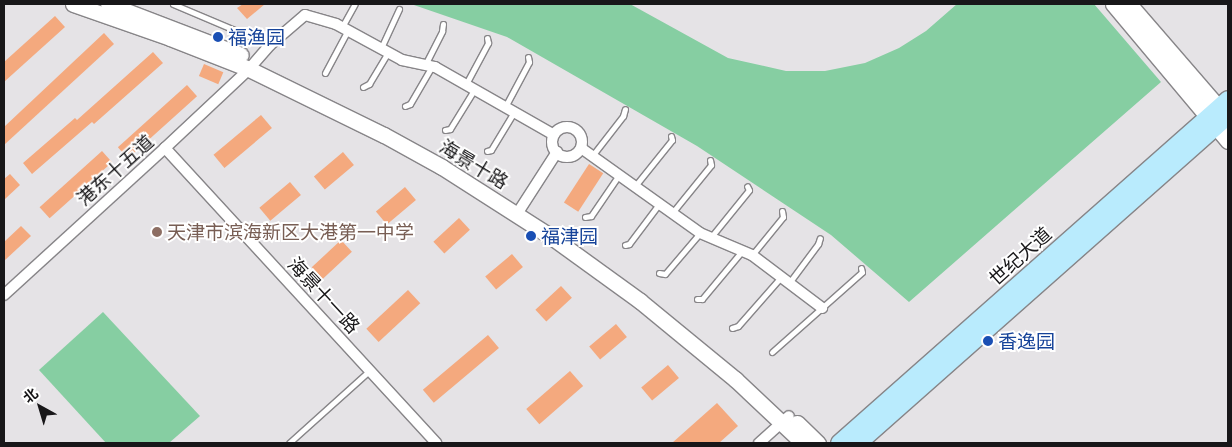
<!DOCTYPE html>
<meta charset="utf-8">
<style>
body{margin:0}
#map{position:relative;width:1232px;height:447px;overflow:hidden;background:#e5e3e6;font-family:Commissioner,"Noto Sans SC",sans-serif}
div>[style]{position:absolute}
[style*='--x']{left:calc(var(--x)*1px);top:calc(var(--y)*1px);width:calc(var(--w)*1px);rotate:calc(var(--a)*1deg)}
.green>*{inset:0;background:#86cea2}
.building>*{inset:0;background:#f4a97e;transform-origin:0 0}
.roads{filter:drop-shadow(1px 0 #878588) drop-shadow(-1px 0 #878588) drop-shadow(0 1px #878588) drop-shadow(0 -1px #878588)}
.lane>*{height:5px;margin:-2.5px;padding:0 2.5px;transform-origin:2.5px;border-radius:2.5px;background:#fff}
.street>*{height:10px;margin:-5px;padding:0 5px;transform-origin:5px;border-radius:5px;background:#fff}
.street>.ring{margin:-5px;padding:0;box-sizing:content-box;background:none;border:10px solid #fff;border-radius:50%}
.secondary>*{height:15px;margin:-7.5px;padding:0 7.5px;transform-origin:7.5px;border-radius:7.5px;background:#fff}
.primary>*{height:16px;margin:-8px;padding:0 8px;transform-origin:8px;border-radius:8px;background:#b9ebfd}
.dots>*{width:14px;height:14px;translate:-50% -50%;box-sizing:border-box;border:2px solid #fff;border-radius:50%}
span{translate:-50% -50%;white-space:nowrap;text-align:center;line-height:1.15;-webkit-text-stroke:4px #fff;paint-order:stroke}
.transit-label{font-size:19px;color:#164399}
.left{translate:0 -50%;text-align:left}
.street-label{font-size:19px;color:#181719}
.education-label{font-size:19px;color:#785e54}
.frame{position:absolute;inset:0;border:5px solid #181719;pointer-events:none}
.north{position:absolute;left:15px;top:382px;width:50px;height:50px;-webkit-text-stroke:4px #fff;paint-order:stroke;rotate:321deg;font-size:14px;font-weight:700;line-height:20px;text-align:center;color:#181719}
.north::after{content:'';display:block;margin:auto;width:18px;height:22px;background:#181719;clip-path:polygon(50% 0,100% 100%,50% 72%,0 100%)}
</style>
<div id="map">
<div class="green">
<i style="clip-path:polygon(411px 4px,630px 4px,728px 58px,786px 71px,825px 71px,865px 63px,899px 48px,926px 31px,957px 4px,1094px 4px,1161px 82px,909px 302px,831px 235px,697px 146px,507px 37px)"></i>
<i style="clip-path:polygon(103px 312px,200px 416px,169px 443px,106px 443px,39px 370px)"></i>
</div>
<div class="building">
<i style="clip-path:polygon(243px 4px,265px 4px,247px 19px,237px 8px)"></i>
<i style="clip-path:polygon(55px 16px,65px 27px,4px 82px,4px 62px)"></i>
<i style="clip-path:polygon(104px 33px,114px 44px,4px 145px,4px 127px)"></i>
<i style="clip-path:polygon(153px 52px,163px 63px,94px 124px,92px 122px,32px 174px,23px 163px,75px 118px,77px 120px)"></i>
<i style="left:204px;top:64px;width:21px;height:13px;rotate:23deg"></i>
<i style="left:187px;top:85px;width:15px;height:93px;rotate:48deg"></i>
<i style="left:261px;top:115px;width:17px;height:62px;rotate:50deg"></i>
<i style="left:102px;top:151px;width:15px;height:84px;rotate:48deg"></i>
<i style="left:343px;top:152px;width:17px;height:38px;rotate:50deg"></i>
<i style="left:589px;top:164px;width:17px;height:46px;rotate:33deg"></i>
<i style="clip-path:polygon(10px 174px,20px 185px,4px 200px,4px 179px)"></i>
<i style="left:290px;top:182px;width:17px;height:40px;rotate:50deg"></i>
<i style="left:405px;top:187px;width:17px;height:38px;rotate:50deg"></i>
<i style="left:459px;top:218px;width:16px;height:35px;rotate:47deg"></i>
<i style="clip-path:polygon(21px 226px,31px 236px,4px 261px,4px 242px)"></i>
<i style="left:341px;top:240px;width:16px;height:40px;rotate:47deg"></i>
<i style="left:512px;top:254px;width:17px;height:35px;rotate:50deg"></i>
<i style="left:561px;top:286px;width:16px;height:35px;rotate:47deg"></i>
<i style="left:408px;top:290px;width:18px;height:57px;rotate:47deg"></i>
<i style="left:616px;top:324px;width:17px;height:35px;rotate:50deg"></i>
<i style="left:488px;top:335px;width:17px;height:85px;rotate:50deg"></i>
<i style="left:668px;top:365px;width:17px;height:35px;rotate:50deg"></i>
<i style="left:570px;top:371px;width:20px;height:58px;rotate:49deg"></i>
<i style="clip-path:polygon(717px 403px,738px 426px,719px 443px,672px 443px)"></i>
</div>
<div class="roads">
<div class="lane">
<i style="--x:173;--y:4;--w:105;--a:22.9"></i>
<i style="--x:342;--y:27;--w:26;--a:-61"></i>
<i style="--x:381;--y:48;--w:43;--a:-65.2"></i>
<i style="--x:425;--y:65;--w:38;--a:-63"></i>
<i style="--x:442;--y:31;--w:7;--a:-82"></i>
<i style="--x:325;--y:73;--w:49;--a:-61.9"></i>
<i style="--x:466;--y:84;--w:47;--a:-61.8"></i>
<i style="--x:488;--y:43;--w:5;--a:-101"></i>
<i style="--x:363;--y:87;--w:7;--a:-27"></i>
<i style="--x:369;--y:84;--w:37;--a:-59"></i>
<i style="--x:405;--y:106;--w:5;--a:-22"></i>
<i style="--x:410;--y:104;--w:44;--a:-59.9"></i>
<i style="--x:505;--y:107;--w:51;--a:-61.9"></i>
<i style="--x:529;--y:62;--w:5;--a:-101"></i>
<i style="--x:445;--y:130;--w:5;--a:-11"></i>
<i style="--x:450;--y:129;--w:46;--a:-58.4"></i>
<i style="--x:487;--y:151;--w:4;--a:-14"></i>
<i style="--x:491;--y:150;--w:44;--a:-58.8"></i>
<i style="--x:592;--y:156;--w:51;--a:-52.2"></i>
<i style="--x:623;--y:116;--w:7;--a:-74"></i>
<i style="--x:635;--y:186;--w:59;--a:-51.2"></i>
<i style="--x:672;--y:140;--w:4;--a:-104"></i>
<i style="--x:672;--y:213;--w:62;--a:-50.9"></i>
<i style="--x:711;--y:165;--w:5;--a:-101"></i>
<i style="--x:585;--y:217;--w:6;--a:-9"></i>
<i style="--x:591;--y:216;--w:50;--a:-55.7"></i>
<i style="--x:711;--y:237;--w:60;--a:-51"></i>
<i style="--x:749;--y:190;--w:4;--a:-117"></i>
<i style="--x:625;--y:245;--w:4;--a:-14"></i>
<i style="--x:629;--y:244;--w:50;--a:-53.1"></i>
<i style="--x:752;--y:255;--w:49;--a:-50.8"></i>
<i style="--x:783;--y:217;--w:6;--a:-99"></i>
<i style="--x:659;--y:273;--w:6;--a:9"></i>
<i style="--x:665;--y:274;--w:54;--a:-49.5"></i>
<i style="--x:789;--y:283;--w:49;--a:-53.4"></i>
<i style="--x:818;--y:244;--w:6;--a:-72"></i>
<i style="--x:697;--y:299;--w:5;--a:0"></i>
<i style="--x:702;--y:299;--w:62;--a:-50.2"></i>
<i style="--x:732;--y:328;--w:6;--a:-18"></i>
<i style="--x:738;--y:326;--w:65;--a:-48.7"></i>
<i style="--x:772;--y:352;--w:120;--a:-41.6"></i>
<i style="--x:862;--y:272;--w:4;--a:-104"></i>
<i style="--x:289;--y:443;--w:109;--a:-42"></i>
</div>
<div class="street">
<i class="ring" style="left:552px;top:127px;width:20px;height:20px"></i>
<i style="--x:165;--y:148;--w:401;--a:47.4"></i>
<i style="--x:581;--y:148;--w:146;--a:35.5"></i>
<i style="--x:700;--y:233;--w:56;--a:22.9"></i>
<i style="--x:752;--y:255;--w:88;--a:37.1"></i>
<i style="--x:517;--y:214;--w:74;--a:-57.2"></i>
<i style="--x:4;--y:295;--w:218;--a:-42.4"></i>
<i style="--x:165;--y:148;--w:115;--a:-43.2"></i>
<i style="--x:249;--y:69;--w:32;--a:-49"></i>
<i style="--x:270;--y:45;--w:46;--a:-40.6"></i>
<i style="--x:305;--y:15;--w:32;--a:16"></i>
<i style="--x:336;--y:24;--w:75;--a:28.6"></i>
<i style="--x:402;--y:60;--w:34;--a:12"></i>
<i style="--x:435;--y:67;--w:137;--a:29.7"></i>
<i style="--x:759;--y:443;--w:40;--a:-42"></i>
</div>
<div class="secondary">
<i style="--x:73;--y:4;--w:103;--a:19.3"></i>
<i style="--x:170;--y:38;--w:85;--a:21.4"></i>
<i style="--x:249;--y:69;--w:150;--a:26.1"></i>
<i style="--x:384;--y:135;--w:66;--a:28.9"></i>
<i style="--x:442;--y:167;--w:132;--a:32.6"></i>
<i style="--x:553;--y:238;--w:107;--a:35.9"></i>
<i style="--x:640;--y:301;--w:123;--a:39.4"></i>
<i style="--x:735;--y:379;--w:93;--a:43.3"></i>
<i style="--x:108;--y:4;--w:142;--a:21"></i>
<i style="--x:1113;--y:4;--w:179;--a:50"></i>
<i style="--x:1129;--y:4;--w:148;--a:49.1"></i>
<i style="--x:797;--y:423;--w:29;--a:44"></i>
</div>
<div class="primary">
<i style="--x:839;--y:443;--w:519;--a:-41.49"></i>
<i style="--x:859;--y:443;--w:493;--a:-41.5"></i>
</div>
</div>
<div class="dots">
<i style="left:218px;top:37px;background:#1a4fb4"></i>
<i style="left:157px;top:232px;background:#8d6e63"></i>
<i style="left:531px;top:236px;background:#1a4fb4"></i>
<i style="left:988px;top:341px;background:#1a4fb4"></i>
</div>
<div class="transit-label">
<span class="left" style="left:228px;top:37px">福渔园</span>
<span class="left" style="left:541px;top:236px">福津园</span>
<span class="left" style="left:998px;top:341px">香逸园</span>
</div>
<div class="street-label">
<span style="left:474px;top:164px;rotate:31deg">海景十路</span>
<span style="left:115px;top:170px;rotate:-42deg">港东十五道</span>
<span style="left:1020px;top:256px;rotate:-42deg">世纪大道</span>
<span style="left:324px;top:295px;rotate:47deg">海景十一路</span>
</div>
<div class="education-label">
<span class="left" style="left:167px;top:232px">天津市滨海新区大港第一中学</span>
</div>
<div class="frame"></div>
<div class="north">北</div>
</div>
